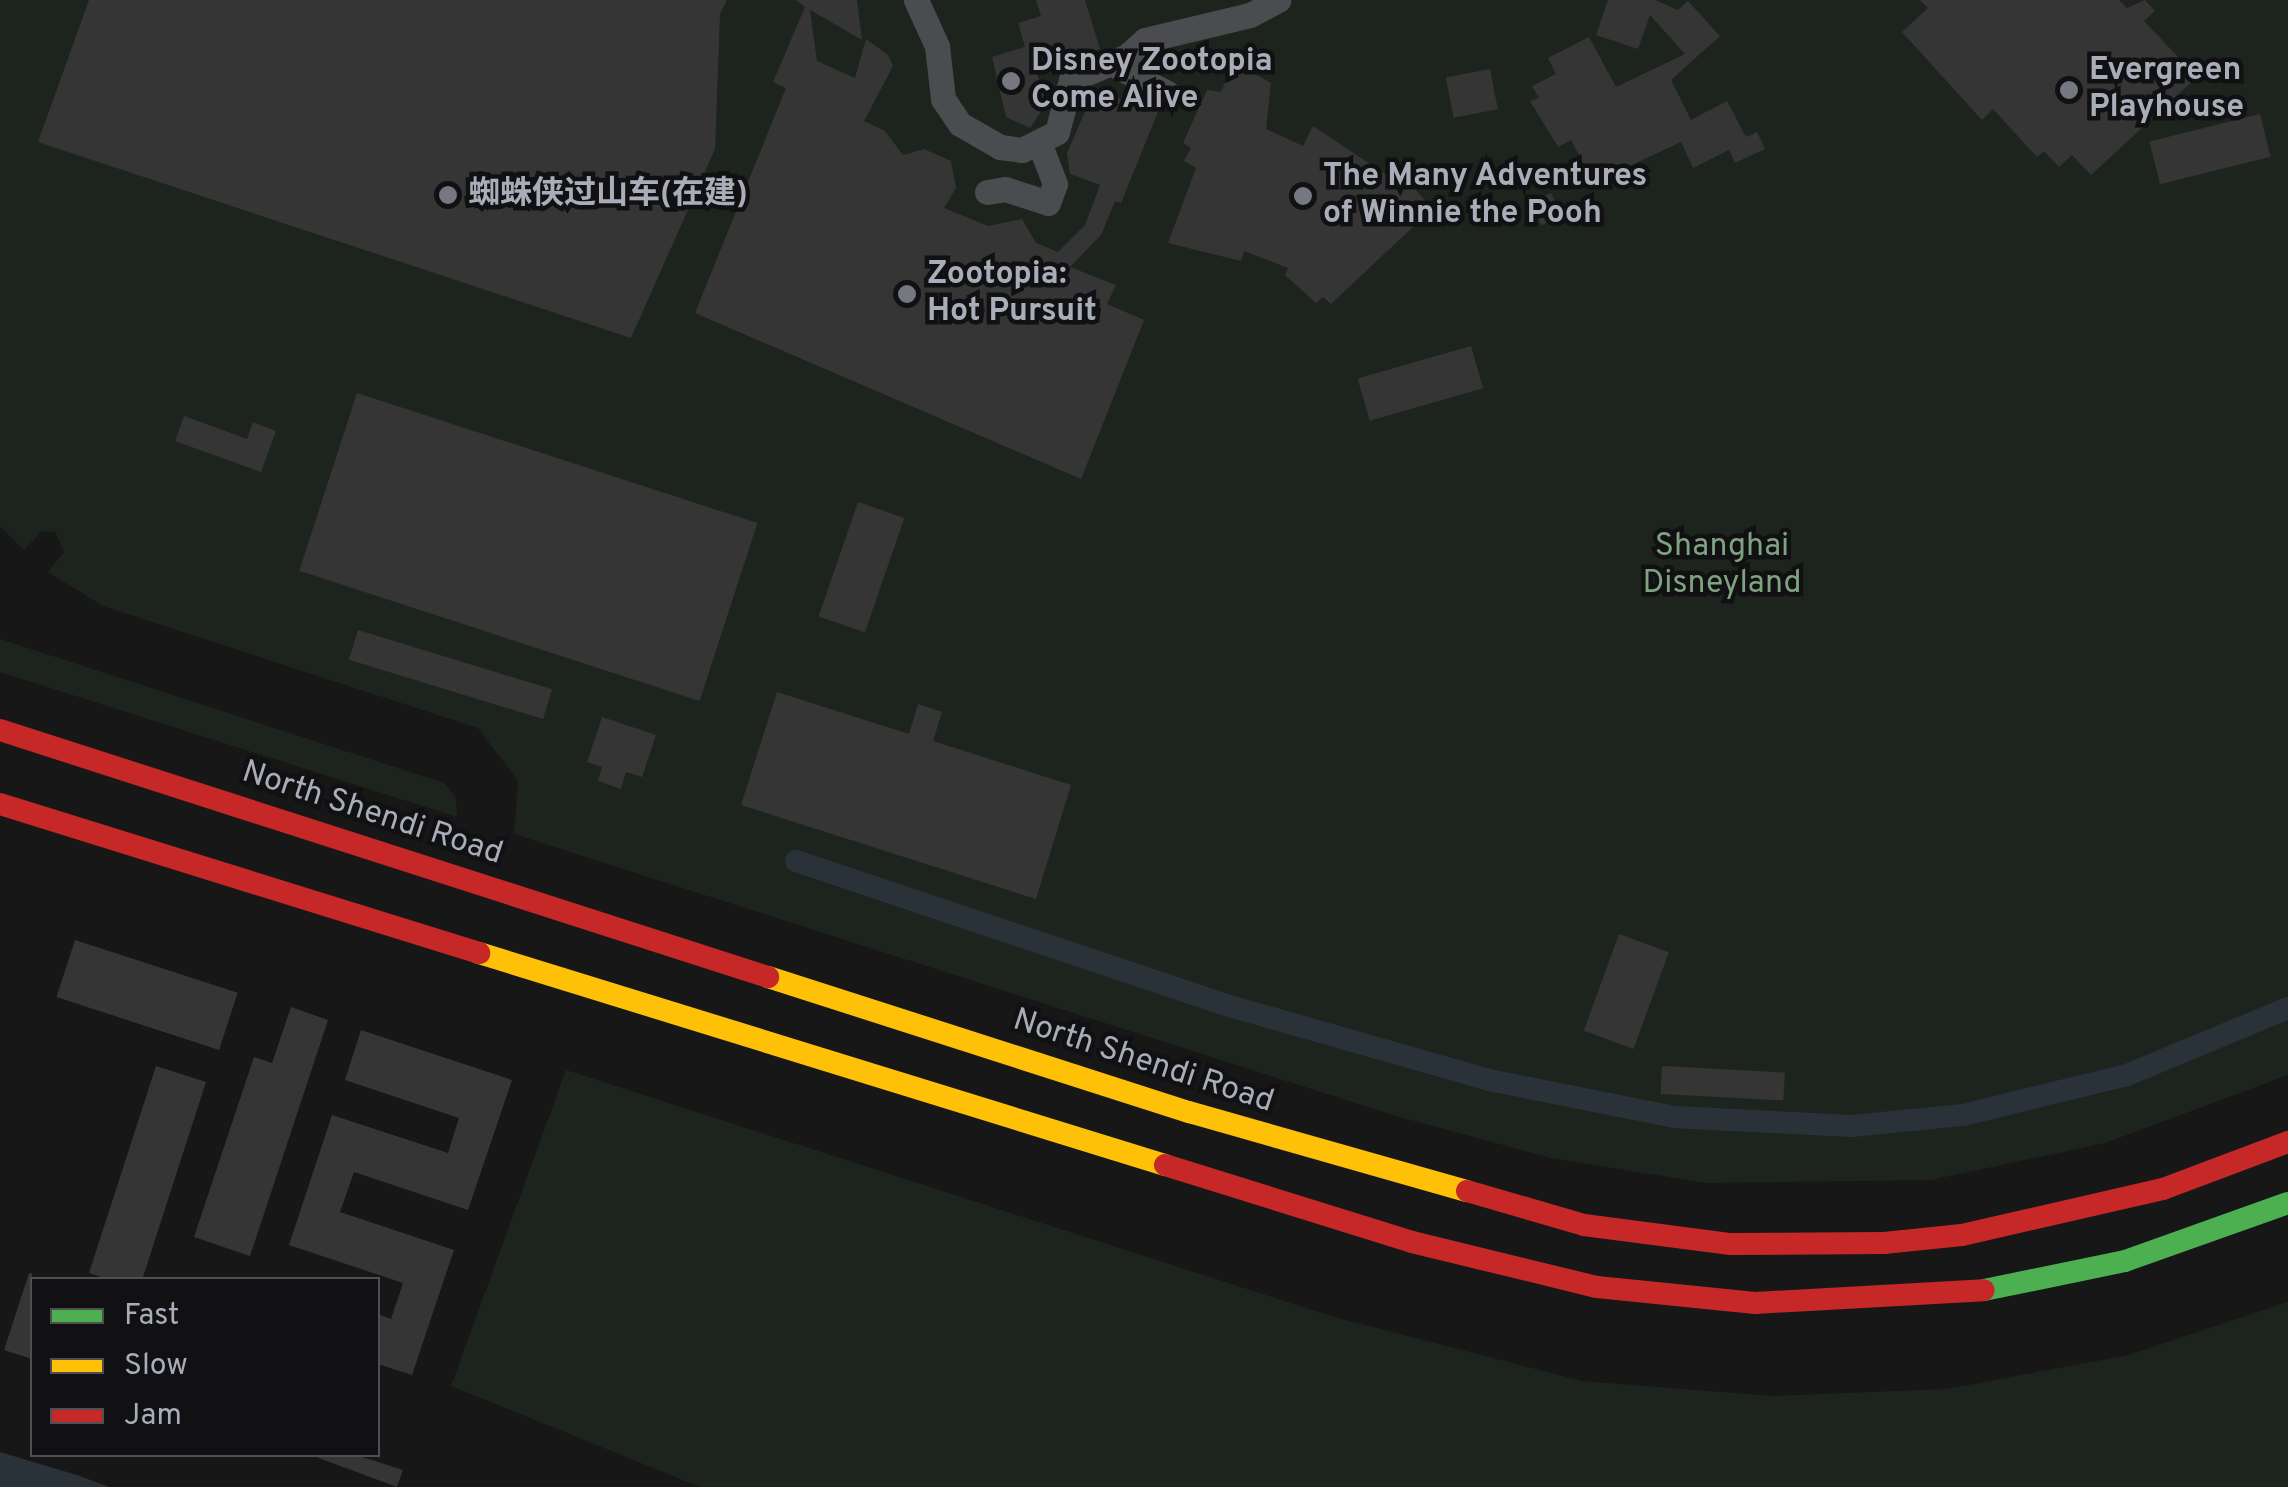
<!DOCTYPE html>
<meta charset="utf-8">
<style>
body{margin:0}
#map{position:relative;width:2288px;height:1487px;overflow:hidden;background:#171717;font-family:Overpass,"Noto Sans SC",sans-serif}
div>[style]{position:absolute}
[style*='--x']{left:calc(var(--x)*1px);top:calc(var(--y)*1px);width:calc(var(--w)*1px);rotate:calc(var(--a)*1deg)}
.green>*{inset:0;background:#1d241e}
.water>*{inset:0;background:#2a3239}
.canal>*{height:22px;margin:-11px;padding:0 11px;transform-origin:11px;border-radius:11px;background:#2a3239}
.building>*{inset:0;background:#353536;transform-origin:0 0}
.street>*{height:25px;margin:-12.5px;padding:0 12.5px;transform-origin:12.5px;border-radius:12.5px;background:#4b4c50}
.fast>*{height:22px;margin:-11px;padding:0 11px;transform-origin:11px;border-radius:11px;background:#4caf50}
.slow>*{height:22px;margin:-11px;padding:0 11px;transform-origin:11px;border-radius:11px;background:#ffc107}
.jam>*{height:22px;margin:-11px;padding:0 11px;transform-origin:11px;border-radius:11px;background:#c62828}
.dots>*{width:28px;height:28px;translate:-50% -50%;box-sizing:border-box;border:5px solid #111113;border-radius:50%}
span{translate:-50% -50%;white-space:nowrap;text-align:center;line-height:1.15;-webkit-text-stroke:9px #111113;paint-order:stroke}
.poi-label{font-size:32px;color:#a8adb8;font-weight:700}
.left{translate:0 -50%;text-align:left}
.park-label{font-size:32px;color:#7fa381}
.street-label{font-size:32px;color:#a8adb8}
.legend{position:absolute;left:30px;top:1277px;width:350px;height:180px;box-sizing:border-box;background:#111113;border:2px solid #4d4f55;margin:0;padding:12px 18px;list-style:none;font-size:30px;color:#a8adb8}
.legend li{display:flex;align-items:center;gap:20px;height:50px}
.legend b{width:50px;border:2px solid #4d4f55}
</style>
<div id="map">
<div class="green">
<i style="clip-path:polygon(0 0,2288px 0,2288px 1075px,2105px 1143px,1931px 1180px,1706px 1183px,1551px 1158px,1396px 1116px,514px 834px,518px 781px,478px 728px,103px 606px,48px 572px,64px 552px,55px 532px,42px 531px,24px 550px,0 526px)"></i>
<i style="clip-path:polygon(0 639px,444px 783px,456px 797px,457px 817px,0 672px)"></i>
<i style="clip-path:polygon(566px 1070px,1334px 1317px,1582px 1381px,1772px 1396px,1947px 1389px,2129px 1355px,2288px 1302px,2288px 1487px,700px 1487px,451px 1386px)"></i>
</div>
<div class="water">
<i style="clip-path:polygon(0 1452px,77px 1475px,109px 1487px,0 1487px)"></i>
</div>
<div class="canal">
<i style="--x:796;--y:861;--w:453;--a:18.5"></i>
<i style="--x:1226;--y:1005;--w:273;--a:15.9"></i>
<i style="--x:1489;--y:1080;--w:189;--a:11.3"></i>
<i style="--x:1674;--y:1117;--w:178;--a:2.9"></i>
<i style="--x:1852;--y:1126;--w:112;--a:-5.7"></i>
<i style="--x:1963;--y:1115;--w:169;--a:-13.7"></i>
<i style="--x:2127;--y:1075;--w:174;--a:-22.6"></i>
</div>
<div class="building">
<i style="clip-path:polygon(89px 0,727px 0,720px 14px,715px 149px,631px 338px,38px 142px)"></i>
<i style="clip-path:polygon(796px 0,857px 0,862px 40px,810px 10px,817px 61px,855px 78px,866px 39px,888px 55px,893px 66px,864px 121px,885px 131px,903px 155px,924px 149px,951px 161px,956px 188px,944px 208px,988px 226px,1022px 219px,1036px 243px,1058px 252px,1085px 225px,1100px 185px,1070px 174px,1067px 153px,1091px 98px,1101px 91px,1123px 100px,1128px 92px,1160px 107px,1121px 203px,1115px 201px,1101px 235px,1070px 267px,1116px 285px,1107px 304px,1144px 320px,1081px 479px,695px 313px,786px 88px,773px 82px,805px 7px)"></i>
<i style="clip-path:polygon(1036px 0,1085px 0,1100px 49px,1035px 70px,1048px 101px,1030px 128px,1006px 117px,992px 57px,1025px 47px,1018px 23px,1041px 16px)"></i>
<i style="clip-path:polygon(1608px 0,1655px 0,1678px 10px,1688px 1px,1720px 36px,1671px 80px,1691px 120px,1727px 101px,1746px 137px,1757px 132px,1765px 149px,1735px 163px,1729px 150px,1693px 168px,1681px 142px,1619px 171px,1615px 164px,1590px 176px,1571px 140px,1558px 147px,1530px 101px,1539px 98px,1532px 86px,1556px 74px,1548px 58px,1589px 37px,1616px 87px,1685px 54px,1650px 15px,1638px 49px,1596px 35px)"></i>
<i style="clip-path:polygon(1920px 0,2119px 0,2127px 8px,2145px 0,2155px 11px,2144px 21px,2197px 77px,2091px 175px,2072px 155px,2059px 167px,2044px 151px,2037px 157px,1993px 109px,1982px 120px,1902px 32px,1928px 8px)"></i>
<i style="clip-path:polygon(1234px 62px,1271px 83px,1266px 129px,1303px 146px,1313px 126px,1397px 182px,1404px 176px,1432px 209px,1331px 304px,1323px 297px,1316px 303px,1285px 275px,1288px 268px,1244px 251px,1241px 261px,1168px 243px,1196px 168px,1184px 161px,1191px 148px,1183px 143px,1207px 90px,1221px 92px)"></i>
<i style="left:1490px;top:69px;width:41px;height:45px;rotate:79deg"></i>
<i style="left:2260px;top:114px;width:44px;height:114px;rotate:76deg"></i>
<i style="left:1551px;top:193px;width:25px;height:23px;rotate:64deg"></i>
<i style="left:1471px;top:346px;width:44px;height:118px;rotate:74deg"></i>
<i style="left:357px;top:393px;width:421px;height:187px;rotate:18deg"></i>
<i style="clip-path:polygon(184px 416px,247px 439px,253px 422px,276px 431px,261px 472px,175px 441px)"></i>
<i style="left:858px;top:502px;width:49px;height:121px;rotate:19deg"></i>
<i style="left:358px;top:630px;width:203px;height:31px;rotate:17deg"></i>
<i style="clip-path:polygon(777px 692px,909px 734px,918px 704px,942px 712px,933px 741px,1071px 785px,1036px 899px,741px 805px)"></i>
<i style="clip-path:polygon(602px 717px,656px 735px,642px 777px,626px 772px,621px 789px,598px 781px,602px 767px,587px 762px)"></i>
<i style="left:1619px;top:934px;width:53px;height:103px;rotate:20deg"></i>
<i style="left:75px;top:940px;width:171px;height:60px;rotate:18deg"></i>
<i style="clip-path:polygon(291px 1007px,328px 1020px,250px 1256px,194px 1237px,254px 1057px,272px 1063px)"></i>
<i style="clip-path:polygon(361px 1030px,512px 1080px,468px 1210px,354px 1172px,340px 1212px,454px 1250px,412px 1375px,378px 1364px,378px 1314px,391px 1319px,403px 1283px,289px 1245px,332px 1115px,448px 1153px,459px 1118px,345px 1080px)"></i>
<i style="clip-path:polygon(156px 1066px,206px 1082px,142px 1280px,110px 1280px,89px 1273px)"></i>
<i style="left:1662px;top:1066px;width:123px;height:28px;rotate:3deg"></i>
<i style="clip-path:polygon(29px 1273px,32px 1273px,32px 1359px,4px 1350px)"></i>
<i style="clip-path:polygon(308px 1454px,353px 1454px,403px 1470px,397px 1487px)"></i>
</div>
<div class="street">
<i style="--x:916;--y:0;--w:51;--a:65.5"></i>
<i style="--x:937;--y:46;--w:53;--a:83.5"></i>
<i style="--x:943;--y:99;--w:30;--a:56"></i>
<i style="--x:960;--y:124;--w:46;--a:29.9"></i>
<i style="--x:1000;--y:147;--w:22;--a:8"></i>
<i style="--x:1022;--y:150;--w:39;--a:-27"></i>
<i style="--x:1057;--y:132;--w:54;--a:-74.9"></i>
<i style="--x:1071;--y:80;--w:61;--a:-23.2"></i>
<i style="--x:1127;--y:56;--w:24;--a:-42"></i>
<i style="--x:1145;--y:40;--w:108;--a:-13.4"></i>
<i style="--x:1250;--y:15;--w:32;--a:-28"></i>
<i style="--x:1109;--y:62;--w:66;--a:28.1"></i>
<i style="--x:987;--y:192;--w:18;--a:-9"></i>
<i style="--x:1005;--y:189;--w:45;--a:18"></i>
<i style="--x:1048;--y:203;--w:20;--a:-70"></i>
<i style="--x:1055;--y:184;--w:42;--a:-111"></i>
</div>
<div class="fast">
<i style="--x:1984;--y:1290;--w:144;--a:-11.6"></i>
<i style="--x:2125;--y:1261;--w:173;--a:-19.6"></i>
</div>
<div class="slow">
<i style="--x:479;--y:953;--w:718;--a:17.17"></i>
<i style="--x:768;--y:977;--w:442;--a:17.8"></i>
<i style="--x:1189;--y:1112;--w:289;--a:15.9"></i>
</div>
<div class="jam">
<i style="--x:0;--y:730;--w:807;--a:17.83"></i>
<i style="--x:0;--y:804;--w:502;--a:17.28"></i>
<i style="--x:1165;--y:1165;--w:259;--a:17.3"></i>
<i style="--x:1412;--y:1242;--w:190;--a:13.7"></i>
<i style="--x:1597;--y:1287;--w:159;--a:5.8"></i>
<i style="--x:1755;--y:1303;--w:229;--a:-3.2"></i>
<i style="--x:1467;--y:1191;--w:122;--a:16.2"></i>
<i style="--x:1584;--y:1225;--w:148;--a:7.4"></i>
<i style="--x:1731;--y:1244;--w:153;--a:-0.4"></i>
<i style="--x:1884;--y:1243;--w:78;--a:-5.9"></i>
<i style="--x:1962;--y:1235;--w:206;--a:-12.9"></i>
<i style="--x:2163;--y:1189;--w:134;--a:-20.6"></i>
</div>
<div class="dots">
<i style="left:1011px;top:81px;background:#757880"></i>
<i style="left:2069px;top:90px;background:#757880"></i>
<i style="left:448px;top:195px;background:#757880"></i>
<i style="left:1303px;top:196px;background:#757880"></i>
<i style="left:907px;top:294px;background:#757880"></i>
</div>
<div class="poi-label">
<span class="left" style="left:1031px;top:81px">Disney Zootopia<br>Come Alive</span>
<span class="left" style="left:2089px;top:90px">Evergreen<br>Playhouse</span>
<span class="left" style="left:1323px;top:196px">The Many Adventures<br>of Winnie the Pooh</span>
<span class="left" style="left:468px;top:195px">蜘蛛侠过山车(在建)</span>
<span class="left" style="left:927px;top:294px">Zootopia:<br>Hot Pursuit</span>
</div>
<div class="park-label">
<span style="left:1722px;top:566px">Shanghai<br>Disneyland</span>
</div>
<div class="street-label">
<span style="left:372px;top:814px;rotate:18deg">North Shendi Road</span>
<span style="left:1143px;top:1062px;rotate:18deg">North Shendi Road</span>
</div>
<ul class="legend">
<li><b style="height:12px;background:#4caf50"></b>Fast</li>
<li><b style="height:12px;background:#ffc107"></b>Slow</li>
<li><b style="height:12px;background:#c62828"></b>Jam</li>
</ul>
</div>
